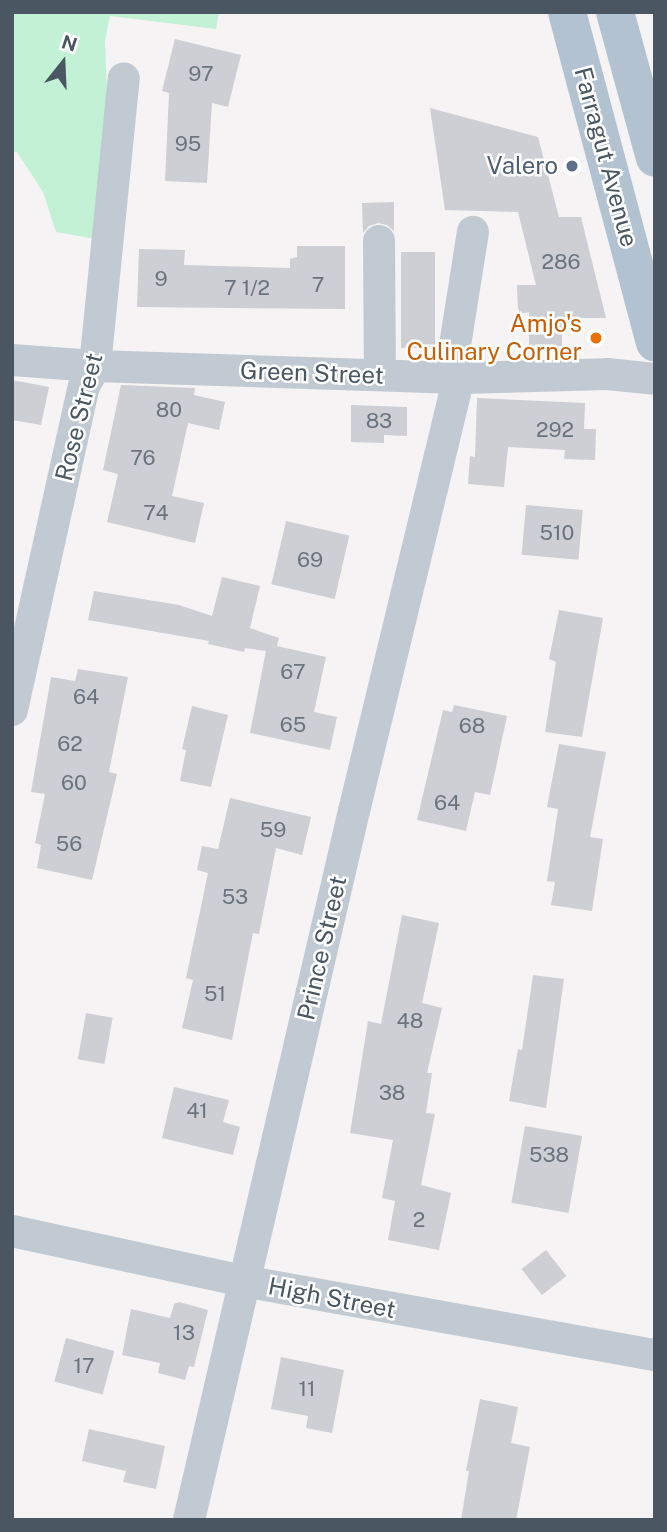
<!DOCTYPE html>
<style>
body{margin:0}
#map{position:relative;width:667px;height:1532px;overflow:hidden;background:#f5f3f3;font-family:"Public Sans",sans-serif}
div>[style]{position:absolute}
[style*='--x']{left:calc(var(--x)*1px);top:calc(var(--y)*1px);width:calc(var(--w)*1px);rotate:calc(var(--a)*1deg)}
.green>*{inset:0;background:#c3f1d5}
.building>*{inset:0;background:#cdcfd5;transform-origin:0 0}
.minor>*{height:32px;margin:-16px;padding:0 16px;transform-origin:16px;border-radius:16px;background:#c1cad2}
.major>*{height:38px;margin:-19px;padding:0 19px;transform-origin:19px;border-radius:19px;background:#b3c2d1}
.dots>*{width:19px;height:19px;translate:-50% -50%;box-sizing:border-box;border:4px solid #fff;border-radius:50%}
span{translate:-50% -50%;white-space:nowrap;text-align:center;line-height:1.15;-webkit-text-stroke:5px #fff;paint-order:stroke}
.number-label{font-size:21px;color:#6b747e}
.number-label span{-webkit-text-stroke-width:0}
.street-label{font-size:24px;color:#4a5661}
.service-label{font-size:24px;color:#4e5e75}
.right{translate:-100% -50%;text-align:right}
.food-label{font-size:24px;color:#c56008}
.frame{position:absolute;inset:0;border:14px solid #4a5661;pointer-events:none}
.north{position:absolute;left:28px;top:28px;width:70px;height:70px;-webkit-text-stroke:5px #fff;paint-order:stroke;rotate:18deg;font-size:19px;font-weight:700;line-height:28px;text-align:center;color:#4a5661}
.north::after{content:'';display:block;margin:auto;width:24px;height:32px;background:#4a5661;clip-path:polygon(50% 0,100% 100%,50% 72%,0 100%)}
</style>
<div id="map">
<div class="green">
<i style="clip-path:polygon(12px 12px,219px 12px,216px 29px,110px 16px,105px 41px,109px 141px,96px 239px,56px 232px,43px 192px,17px 152px,12px 152px)"></i>
</div>
<div class="building">
<i style="clip-path:polygon(175px 39px,241px 55px,228px 107px,212px 103px,207px 183px,165px 181px,169px 93px,162px 91px)"></i>
<i style="clip-path:polygon(430px 108px,538px 137px,559px 217px,581px 217px,606px 318px,562px 318px,562px 346px,529px 346px,529px 312px,518px 314px,517px 285px,536px 285px,518px 212px,445px 210px)"></i>
<i style="clip-path:polygon(394px 202px,394px 231px,387px 225px,378px 223px,369px 226px,363px 233px,362px 203px)"></i>
<i style="clip-path:polygon(297px 246px,345px 246px,345px 309px,137px 307px,139px 249px,185px 250px,184px 265px,290px 268px,290px 259px,297px 257px)"></i>
<i style="left:401px;top:252px;width:34px;height:96px"></i>
<i style="clip-path:polygon(12px 380px,49px 387px,41px 425px,12px 420px)"></i>
<i style="clip-path:polygon(121px 385px,195px 388px,194px 395px,225px 402px,219px 430px,188px 423px,172px 496px,204px 503px,195px 543px,107px 522px,118px 474px,103px 470px)"></i>
<i style="clip-path:polygon(477px 398px,585px 403px,584px 429px,596px 429px,595px 460px,564px 459px,565px 450px,508px 447px,504px 487px,468px 484px,470px 456px,475px 457px)"></i>
<i style="clip-path:polygon(351px 405px,407px 407px,407px 436px,384px 435px,384px 443px,351px 442px)"></i>
<i style="left:526px;top:505px;width:57px;height:50px;rotate:5deg"></i>
<i style="left:286px;top:521px;width:65px;height:65px;rotate:13deg"></i>
<i style="clip-path:polygon(222px 577px,260px 586px,250px 628px,279px 638px,277px 646px,326px 657px,314px 712px,337px 717px,330px 750px,250px 733px,266px 651px,245px 648px,244px 652px,208px 644px,209px 641px,88px 620px,94px 591px,179px 605px,212px 616px)"></i>
<i style="clip-path:polygon(559px 610px,603px 618px,582px 737px,545px 732px,556px 662px,549px 659px)"></i>
<i style="clip-path:polygon(78px 669px,128px 677px,109px 772px,117px 774px,92px 880px,37px 868px,41px 845px,35px 843px,45px 794px,31px 792px,51px 677px,75px 681px)"></i>
<i style="clip-path:polygon(454px 705px,507px 716px,490px 795px,475px 792px,466px 831px,417px 820px,443px 710px,452px 712px)"></i>
<i style="clip-path:polygon(192px 706px,228px 715px,211px 787px,180px 781px,186px 750px,182px 749px)"></i>
<i style="clip-path:polygon(559px 744px,606px 752px,590px 837px,603px 839px,592px 911px,551px 905px,555px 882px,547px 881px,558px 809px,547px 807px)"></i>
<i style="clip-path:polygon(230px 798px,311px 817px,302px 855px,276px 848px,259px 934px,253px 933px,232px 1040px,182px 1028px,193px 980px,186px 978px,208px 873px,197px 870px,202px 846px,218px 849px)"></i>
<i style="clip-path:polygon(402px 915px,439px 923px,422px 1003px,442px 1008px,427px 1073px,432px 1073px,426px 1113px,435px 1114px,421px 1185px,451px 1193px,439px 1250px,388px 1240px,395px 1201px,382px 1198px,393px 1140px,350px 1133px,368px 1021px,381px 1024px)"></i>
<i style="clip-path:polygon(533px 975px,564px 979px,546px 1108px,509px 1101px,518px 1049px,522px 1050px)"></i>
<i style="left:86px;top:1013px;width:27px;height:47px;rotate:10deg"></i>
<i style="clip-path:polygon(174px 1087px,229px 1100px,223px 1122px,240px 1127px,233px 1155px,162px 1138px)"></i>
<i style="left:525px;top:1126px;width:58px;height:78px;rotate:10deg"></i>
<i style="left:546px;top:1250px;width:33px;height:31px;rotate:52deg"></i>
<i style="clip-path:polygon(179px 1302px,208px 1310px,194px 1367px,189px 1366px,185px 1380px,158px 1373px,160px 1363px,122px 1355px,131px 1309px,170px 1318px,174px 1304px)"></i>
<i style="left:66px;top:1338px;width:50px;height:45px;rotate:15deg"></i>
<i style="clip-path:polygon(281px 1357px,344px 1370px,332px 1433px,306px 1428px,308px 1416px,271px 1409px)"></i>
<i style="clip-path:polygon(480px 1399px,518px 1407px,511px 1443px,530px 1447px,516px 1520px,461px 1520px,469px 1471px,466px 1471px)"></i>
<i style="clip-path:polygon(89px 1429px,165px 1446px,156px 1489px,123px 1482px,126px 1471px,82px 1461px)"></i>
</div>
<div class="minor">
<i style="--x:379;--y:241;--w:134;--a:89.6"></i>
<i style="--x:12;--y:360;--w:83;--a:4.1"></i>
<i style="--x:95;--y:366;--w:364;--a:1.9"></i>
<i style="--x:459;--y:378;--w:148;--a:-1.5"></i>
<i style="--x:607;--y:374;--w:48;--a:5.9"></i>
<i style="--x:450;--y:377;--w:147;--a:-81"></i>
<i style="--x:12;--y:710;--w:332;--a:-77.5"></i>
<i style="--x:84;--y:386;--w:23;--a:-61"></i>
<i style="--x:95;--y:366;--w:289;--a:-84.3"></i>
<i style="--x:12;--y:1231;--w:236;--a:12.2"></i>
<i style="--x:243;--y:1281;--w:419;--a:10.2"></i>
<i style="--x:189;--y:1520;--w:728;--a:-76.9"></i>
<i style="--x:354;--y:811;--w:446;--a:-76.4"></i>
</div>
<div class="major">
<i style="--x:567;--y:12;--w:342;--a:75.1"></i>
<i style="--x:615;--y:12;--w:151;--a:74.7"></i>
</div>
<div class="dots">
<i style="left:572px;top:166px;background:#5c6f8a"></i>
<i style="left:596px;top:338px;background:#e8710a"></i>
</div>
<div class="number-label">
<span style="left:201px;top:74px">97</span>
<span style="left:188px;top:144px">95</span>
<span style="left:561px;top:262px">286</span>
<span style="left:161px;top:279px">9</span>
<span style="left:318px;top:285px">7</span>
<span style="left:247px;top:288px">7 1/2</span>
<span style="left:169px;top:410px">80</span>
<span style="left:379px;top:421px">83</span>
<span style="left:555px;top:430px">292</span>
<span style="left:143px;top:458px">76</span>
<span style="left:156px;top:513px">74</span>
<span style="left:557px;top:533px">510</span>
<span style="left:310px;top:560px">69</span>
<span style="left:293px;top:672px">67</span>
<span style="left:86px;top:697px">64</span>
<span style="left:293px;top:725px">65</span>
<span style="left:472px;top:726px">68</span>
<span style="left:70px;top:744px">62</span>
<span style="left:74px;top:783px">60</span>
<span style="left:447px;top:803px">64</span>
<span style="left:273px;top:830px">59</span>
<span style="left:69px;top:844px">56</span>
<span style="left:235px;top:897px">53</span>
<span style="left:215px;top:994px">51</span>
<span style="left:410px;top:1021px">48</span>
<span style="left:392px;top:1093px">38</span>
<span style="left:197px;top:1111px">41</span>
<span style="left:549px;top:1155px">538</span>
<span style="left:419px;top:1220px">2</span>
<span style="left:184px;top:1333px">13</span>
<span style="left:84px;top:1366px">17</span>
<span style="left:307px;top:1389px">11</span>
</div>
<div class="street-label">
<span style="left:606px;top:157px;rotate:75deg">Farragut Avenue</span>
<span style="left:312px;top:373px;rotate:2deg">Green Street</span>
<span style="left:79px;top:417px;rotate:-76deg">Rose Street</span>
<span style="left:322px;top:948px;rotate:-77deg">Prince Street</span>
<span style="left:332px;top:1298px;rotate:11deg">High Street</span>
</div>
<div class="service-label">
<span class="right" style="left:558px;top:166px">Valero</span>
</div>
<div class="food-label">
<span class="right" style="left:582px;top:338px">Amjo's<br>Culinary Corner</span>
</div>
<div class="frame"></div>
<div class="north">N</div>
</div>
